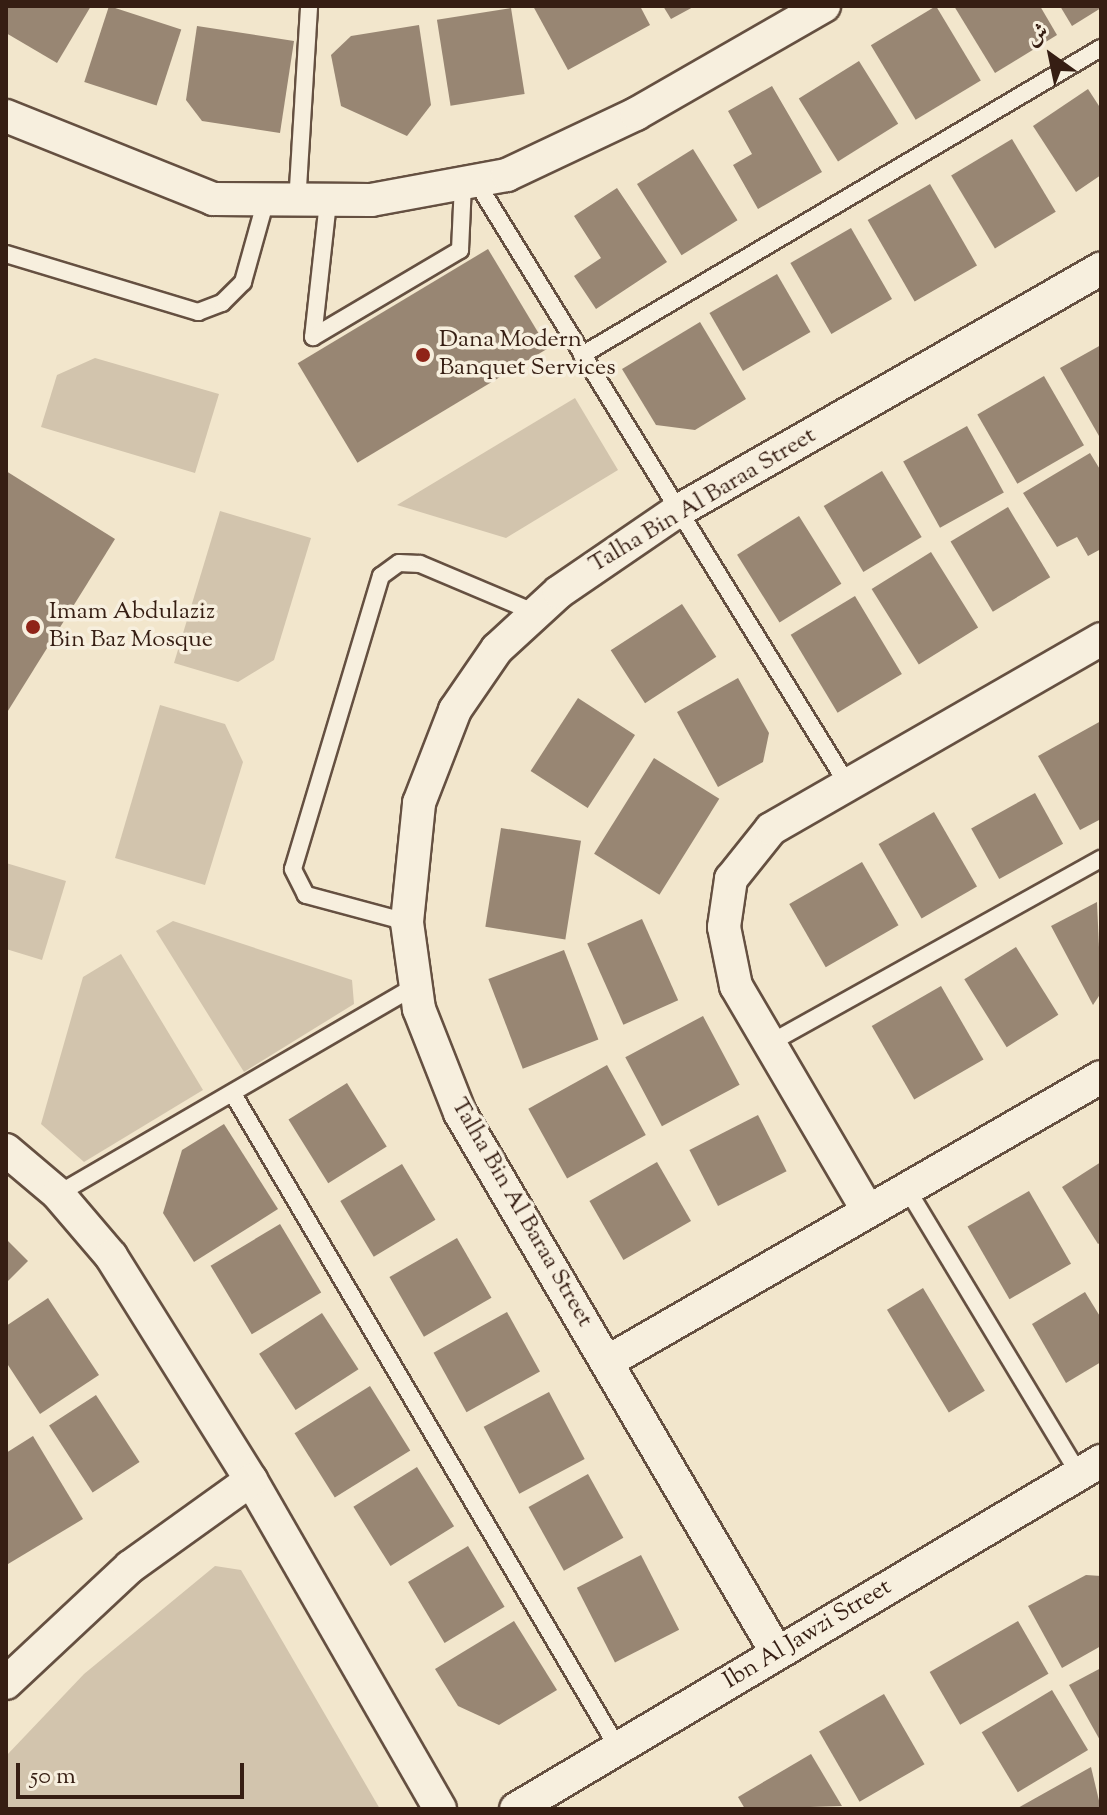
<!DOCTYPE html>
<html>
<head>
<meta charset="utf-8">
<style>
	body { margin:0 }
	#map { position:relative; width:1107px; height:1815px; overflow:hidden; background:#f2e6cc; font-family:"Sorts Mill Goudy",Amiri,serif }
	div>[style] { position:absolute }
	.green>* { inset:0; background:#d2c4ad }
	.building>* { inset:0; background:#988673; transform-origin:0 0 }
	.roads { filter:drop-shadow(2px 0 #655041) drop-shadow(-2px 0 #655041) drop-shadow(0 2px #655041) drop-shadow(0 -2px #655041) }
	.service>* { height:16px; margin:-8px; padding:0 8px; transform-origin:8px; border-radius:8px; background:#f7efde }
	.minor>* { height:32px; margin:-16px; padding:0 16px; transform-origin:16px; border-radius:16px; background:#f7efde }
	.dots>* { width:22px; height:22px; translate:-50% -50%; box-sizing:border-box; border:4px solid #f7efde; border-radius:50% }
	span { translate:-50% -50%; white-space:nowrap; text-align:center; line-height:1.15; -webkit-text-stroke:7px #f7efde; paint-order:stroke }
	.poi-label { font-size:24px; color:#361e13 }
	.left { translate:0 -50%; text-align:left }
	.street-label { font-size:24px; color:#361e13 }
	.frame { position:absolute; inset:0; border:8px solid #361e13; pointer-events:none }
	.north { position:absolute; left:1011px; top:16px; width:80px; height:80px; -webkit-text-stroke:6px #f7efde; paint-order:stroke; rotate:327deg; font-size:22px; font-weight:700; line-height:32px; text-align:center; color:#361e13 }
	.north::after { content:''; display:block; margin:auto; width:28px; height:36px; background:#361e13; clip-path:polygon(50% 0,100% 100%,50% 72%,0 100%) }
	.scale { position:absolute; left:16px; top:1763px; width:228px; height:36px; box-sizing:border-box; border:4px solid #361e13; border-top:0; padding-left:10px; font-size:24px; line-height:28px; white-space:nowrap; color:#361e13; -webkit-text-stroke:6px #f7efde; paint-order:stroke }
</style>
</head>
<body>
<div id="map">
	<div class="green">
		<div style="clip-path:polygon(95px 358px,219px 394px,195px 473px,41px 427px,57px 375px)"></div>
		<div style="clip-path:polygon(575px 398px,618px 470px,506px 538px,397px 505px)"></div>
		<div style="clip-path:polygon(220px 511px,311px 538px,274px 660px,238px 682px,174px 663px)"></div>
		<div style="clip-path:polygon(160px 705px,225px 724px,243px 762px,205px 885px,115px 858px)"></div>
		<div style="clip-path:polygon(6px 863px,66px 881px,42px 960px,6px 949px)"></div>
		<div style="clip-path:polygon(173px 921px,352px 980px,354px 1004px,244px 1072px,156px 931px)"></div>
		<div style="clip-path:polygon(121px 954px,203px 1090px,84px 1162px,41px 1124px,83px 977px)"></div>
		<div style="clip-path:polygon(215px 1566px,241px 1570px,380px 1809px,6px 1809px,6px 1756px,84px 1674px)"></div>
	</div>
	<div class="building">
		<div style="clip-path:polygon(6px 6px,91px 6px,57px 63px,6px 33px)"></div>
		<div style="left:109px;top:6px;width:76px;height:80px;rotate:18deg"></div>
		<div style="clip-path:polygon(533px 6px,640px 6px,650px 25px,568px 70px)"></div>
		<div style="clip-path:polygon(663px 6px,695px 6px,671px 19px)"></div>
		<div style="left:936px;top:6px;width:87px;height:76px;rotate:59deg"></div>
		<div style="clip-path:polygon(954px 6px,1040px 6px,1057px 35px,995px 73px)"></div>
		<div style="clip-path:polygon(1060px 6px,1101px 6px,1101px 8px,1072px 26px)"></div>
		<div style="left:511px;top:8px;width:87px;height:75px;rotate:81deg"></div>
		<div style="clip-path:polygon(419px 25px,431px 105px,407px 136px,341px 106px,331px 55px,351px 36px)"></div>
		<div style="clip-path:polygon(197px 26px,294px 41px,280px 133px,202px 121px,186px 100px)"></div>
		<div style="left:859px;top:61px;width:74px;height:71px;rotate:58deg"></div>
		<div style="clip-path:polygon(772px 86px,822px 172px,758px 209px,733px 165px,752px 154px,728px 111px)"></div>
		<div style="clip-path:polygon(1088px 89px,1101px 109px,1101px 175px,1076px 192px,1033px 126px)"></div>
		<div style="left:1012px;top:139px;width:85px;height:71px;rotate:59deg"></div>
		<div style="left:693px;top:149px;width:84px;height:66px;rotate:58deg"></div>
		<div style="left:930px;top:184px;width:94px;height:72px;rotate:60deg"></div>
		<div style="clip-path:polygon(617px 188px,667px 262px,596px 309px,574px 276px,601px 258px,574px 216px)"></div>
		<div style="left:851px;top:228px;width:82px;height:70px;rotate:60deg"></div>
		<div style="left:488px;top:249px;width:116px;height:222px;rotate:59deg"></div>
		<div style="left:777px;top:274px;width:67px;height:78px;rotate:60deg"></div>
		<div style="clip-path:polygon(700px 322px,746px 399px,695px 430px,656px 425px,622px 369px)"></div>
		<div style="clip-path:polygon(1101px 345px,1101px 434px,1099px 436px,1060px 368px)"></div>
		<div style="left:1044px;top:376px;width:80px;height:77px;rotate:60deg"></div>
		<div style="left:967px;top:426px;width:76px;height:73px;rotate:61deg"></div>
		<div style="clip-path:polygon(1090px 453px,1101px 471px,1101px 549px,1088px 556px,1077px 537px,1057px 547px,1023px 493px)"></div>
		<div style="clip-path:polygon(6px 471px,115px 539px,6px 714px)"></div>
		<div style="left:882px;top:471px;width:77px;height:68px;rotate:59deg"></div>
		<div style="left:1008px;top:507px;width:82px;height:67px;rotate:59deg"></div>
		<div style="left:799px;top:516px;width:80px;height:73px;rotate:58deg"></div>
		<div style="left:931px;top:552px;width:89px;height:70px;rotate:58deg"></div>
		<div style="left:855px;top:596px;width:91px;height:75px;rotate:59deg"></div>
		<div style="left:682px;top:604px;width:63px;height:85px;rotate:57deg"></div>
		<div style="clip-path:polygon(738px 678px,769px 733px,763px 762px,718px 787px,677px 712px)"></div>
		<div style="left:578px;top:698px;width:68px;height:87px;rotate:33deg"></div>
		<div style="clip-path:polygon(1101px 721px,1101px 819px,1080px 830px,1038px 756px)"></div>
		<div style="left:654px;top:758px;width:77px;height:113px;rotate:32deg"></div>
		<div style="left:1035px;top:793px;width:58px;height:73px;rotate:61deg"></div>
		<div style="left:934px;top:812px;width:86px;height:64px;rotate:60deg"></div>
		<div style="left:501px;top:828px;width:81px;height:100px;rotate:9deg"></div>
		<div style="left:862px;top:862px;width:73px;height:84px;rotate:60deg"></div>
		<div style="clip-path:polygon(1097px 902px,1101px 993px,1093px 1005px,1051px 926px)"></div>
		<div style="left:642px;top:919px;width:89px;height:60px;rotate:66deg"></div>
		<div style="left:1016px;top:947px;width:80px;height:61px;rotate:58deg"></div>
		<div style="left:564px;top:950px;width:96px;height:81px;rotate:69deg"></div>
		<div style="left:941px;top:986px;width:85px;height:80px;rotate:60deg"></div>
		<div style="left:703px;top:1016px;width:78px;height:88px;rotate:62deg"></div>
		<div style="left:607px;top:1065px;width:80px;height:90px;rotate:61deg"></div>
		<div style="left:347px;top:1083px;width:75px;height:69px;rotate:58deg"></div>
		<div style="left:758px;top:1115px;width:63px;height:77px;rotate:63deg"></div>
		<div style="clip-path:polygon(224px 1124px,278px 1209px,194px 1262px,163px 1213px,182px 1150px)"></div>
		<div style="left:657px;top:1162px;width:68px;height:78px;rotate:60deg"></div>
		<div style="clip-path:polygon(1101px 1162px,1101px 1242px,1098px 1244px,1062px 1187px)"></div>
		<div style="left:402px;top:1164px;width:65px;height:72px;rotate:59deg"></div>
		<div style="left:1029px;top:1191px;width:84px;height:71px;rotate:60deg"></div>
		<div style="left:280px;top:1224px;width:80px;height:81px;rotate:59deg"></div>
		<div style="left:457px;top:1238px;width:69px;height:78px;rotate:60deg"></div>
		<div style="clip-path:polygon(6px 1239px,28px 1261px,6px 1283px)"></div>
		<div style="left:923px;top:1288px;width:120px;height:42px;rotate:59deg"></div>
		<div style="clip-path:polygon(1085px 1292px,1101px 1318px,1101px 1362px,1066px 1383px,1032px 1324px)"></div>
		<div style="clip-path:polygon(48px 1298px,99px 1375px,40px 1414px,6px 1362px,6px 1326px)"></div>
		<div style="left:507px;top:1312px;width:68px;height:84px;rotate:61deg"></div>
		<div style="left:322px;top:1313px;width:67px;height:75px;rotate:57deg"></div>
		<div style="left:370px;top:1386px;width:76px;height:89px;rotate:58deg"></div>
		<div style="left:549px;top:1392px;width:76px;height:74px;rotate:62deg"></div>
		<div style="left:96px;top:1395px;width:80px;height:56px;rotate:57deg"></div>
		<div style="clip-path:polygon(33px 1436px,83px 1519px,8px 1564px,6px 1453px)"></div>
		<div style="left:417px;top:1467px;width:70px;height:75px;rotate:58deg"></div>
		<div style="left:588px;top:1474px;width:73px;height:68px;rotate:61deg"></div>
		<div style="left:468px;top:1546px;width:71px;height:70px;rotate:59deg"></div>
		<div style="left:641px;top:1555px;width:84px;height:72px;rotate:63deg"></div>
		<div style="clip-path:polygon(1086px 1575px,1101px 1576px,1101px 1646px,1062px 1668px,1028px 1606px)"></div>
		<div style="clip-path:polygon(514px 1621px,557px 1690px,499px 1725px,458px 1706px,435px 1669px)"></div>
		<div style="left:1018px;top:1621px;width:61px;height:102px;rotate:60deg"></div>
		<div style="clip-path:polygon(1101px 1668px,1101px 1742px,1069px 1685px)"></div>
		<div style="left:1052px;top:1690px;width:70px;height:82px;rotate:59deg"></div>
		<div style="left:884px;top:1694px;width:81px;height:75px;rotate:60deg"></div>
		<div style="clip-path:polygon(811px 1754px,842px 1806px,745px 1809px,738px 1797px)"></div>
		<div style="clip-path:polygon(1091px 1767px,1101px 1809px,1016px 1809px)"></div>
	</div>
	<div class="roads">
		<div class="service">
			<div style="left:477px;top:183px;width:707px;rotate:58.36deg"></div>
			<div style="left:328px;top:202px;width:136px;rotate:96.3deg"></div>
			<div style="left:313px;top:337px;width:171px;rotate:-30.6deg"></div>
			<div style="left:460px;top:250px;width:65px;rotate:-87.4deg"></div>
			<div style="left:297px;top:204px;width:198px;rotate:-86.5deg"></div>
			<div style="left:6px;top:254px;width:201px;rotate:16.8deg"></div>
			<div style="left:198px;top:312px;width:26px;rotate:-21deg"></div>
			<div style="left:222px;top:303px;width:30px;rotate:-45deg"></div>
			<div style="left:243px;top:282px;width:82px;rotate:-74.4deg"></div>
			<div style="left:582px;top:355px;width:603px;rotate:-30.61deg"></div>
			<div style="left:407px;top:922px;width:105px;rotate:-165deg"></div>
			<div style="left:306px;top:895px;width:29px;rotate:-117deg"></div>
			<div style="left:293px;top:869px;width:306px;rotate:-73.3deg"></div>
			<div style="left:381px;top:576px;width:22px;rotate:-36deg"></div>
			<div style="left:399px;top:563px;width:21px;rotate:3deg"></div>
			<div style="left:420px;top:564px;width:126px;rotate:22.9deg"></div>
			<div style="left:770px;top:1043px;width:379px;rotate:-29.1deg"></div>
			<div style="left:233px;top:1094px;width:759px;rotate:59.52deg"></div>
			<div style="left:907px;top:1189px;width:333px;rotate:58.9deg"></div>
			<div style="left:58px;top:1194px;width:414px;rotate:-30.2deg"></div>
		</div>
		<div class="minor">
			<div style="left:6px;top:116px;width:223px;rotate:21.8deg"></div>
			<div style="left:213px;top:199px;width:158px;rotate:0.4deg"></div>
			<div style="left:371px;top:200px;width:138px;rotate:-10.4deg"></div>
			<div style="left:507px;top:175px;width:143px;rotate:-25.3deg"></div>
			<div style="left:636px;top:114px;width:217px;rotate:-29.9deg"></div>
			<div style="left:6px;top:1150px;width:68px;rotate:40.2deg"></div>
			<div style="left:58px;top:1194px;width:82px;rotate:49.5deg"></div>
			<div style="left:111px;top:1256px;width:264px;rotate:58deg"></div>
			<div style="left:251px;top:1480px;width:379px;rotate:60.1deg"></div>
			<div style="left:868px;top:1211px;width:261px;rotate:-120.4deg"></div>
			<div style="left:736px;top:986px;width:60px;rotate:-101.5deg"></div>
			<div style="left:724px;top:927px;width:49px;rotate:-81.7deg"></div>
			<div style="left:731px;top:879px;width:64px;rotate:-51.3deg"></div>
			<div style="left:771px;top:829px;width:381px;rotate:-29.9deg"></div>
			<div style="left:607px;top:1362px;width:570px;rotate:-29.98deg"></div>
			<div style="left:777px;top:1653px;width:626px;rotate:-120.41deg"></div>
			<div style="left:460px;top:1113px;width:112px;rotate:-111.5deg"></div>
			<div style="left:419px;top:1009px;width:88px;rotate:-97.9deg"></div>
			<div style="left:407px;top:922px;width:120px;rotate:-84.2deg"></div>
			<div style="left:419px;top:803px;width:100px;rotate:-68.8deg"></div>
			<div style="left:455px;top:710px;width:74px;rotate:-55.5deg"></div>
			<div style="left:497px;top:649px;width:84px;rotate:-42.6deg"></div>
			<div style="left:559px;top:592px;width:142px;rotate:-34.4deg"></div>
			<div style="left:676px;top:512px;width:490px;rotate:-29.8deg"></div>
			<div style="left:6px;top:1683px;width:170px;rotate:-43.1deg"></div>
			<div style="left:130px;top:1567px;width:149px;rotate:-35.7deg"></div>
			<div style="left:516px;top:1809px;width:681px;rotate:-30.75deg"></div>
		</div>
	</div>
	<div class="dots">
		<div style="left:423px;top:355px;background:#8f2418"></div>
		<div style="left:33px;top:627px;background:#8f2418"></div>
	</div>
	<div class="poi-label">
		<span class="left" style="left:439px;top:355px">Dana Modern<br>Banquet Services</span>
		<span class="left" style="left:49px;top:627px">Imam Abdulaziz<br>Bin Baz Mosque</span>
	</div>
	<div class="street-label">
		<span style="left:703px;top:501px;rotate:-31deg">Talha Bin Al Baraa Street</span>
		<span style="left:521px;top:1213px;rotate:60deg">Talha Bin Al Baraa Street</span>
		<span style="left:808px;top:1635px;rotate:-31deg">Ibn Al Jawzi Street</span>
	</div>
	<div class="frame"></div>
	<div class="north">ش</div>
	<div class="scale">50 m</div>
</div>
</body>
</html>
